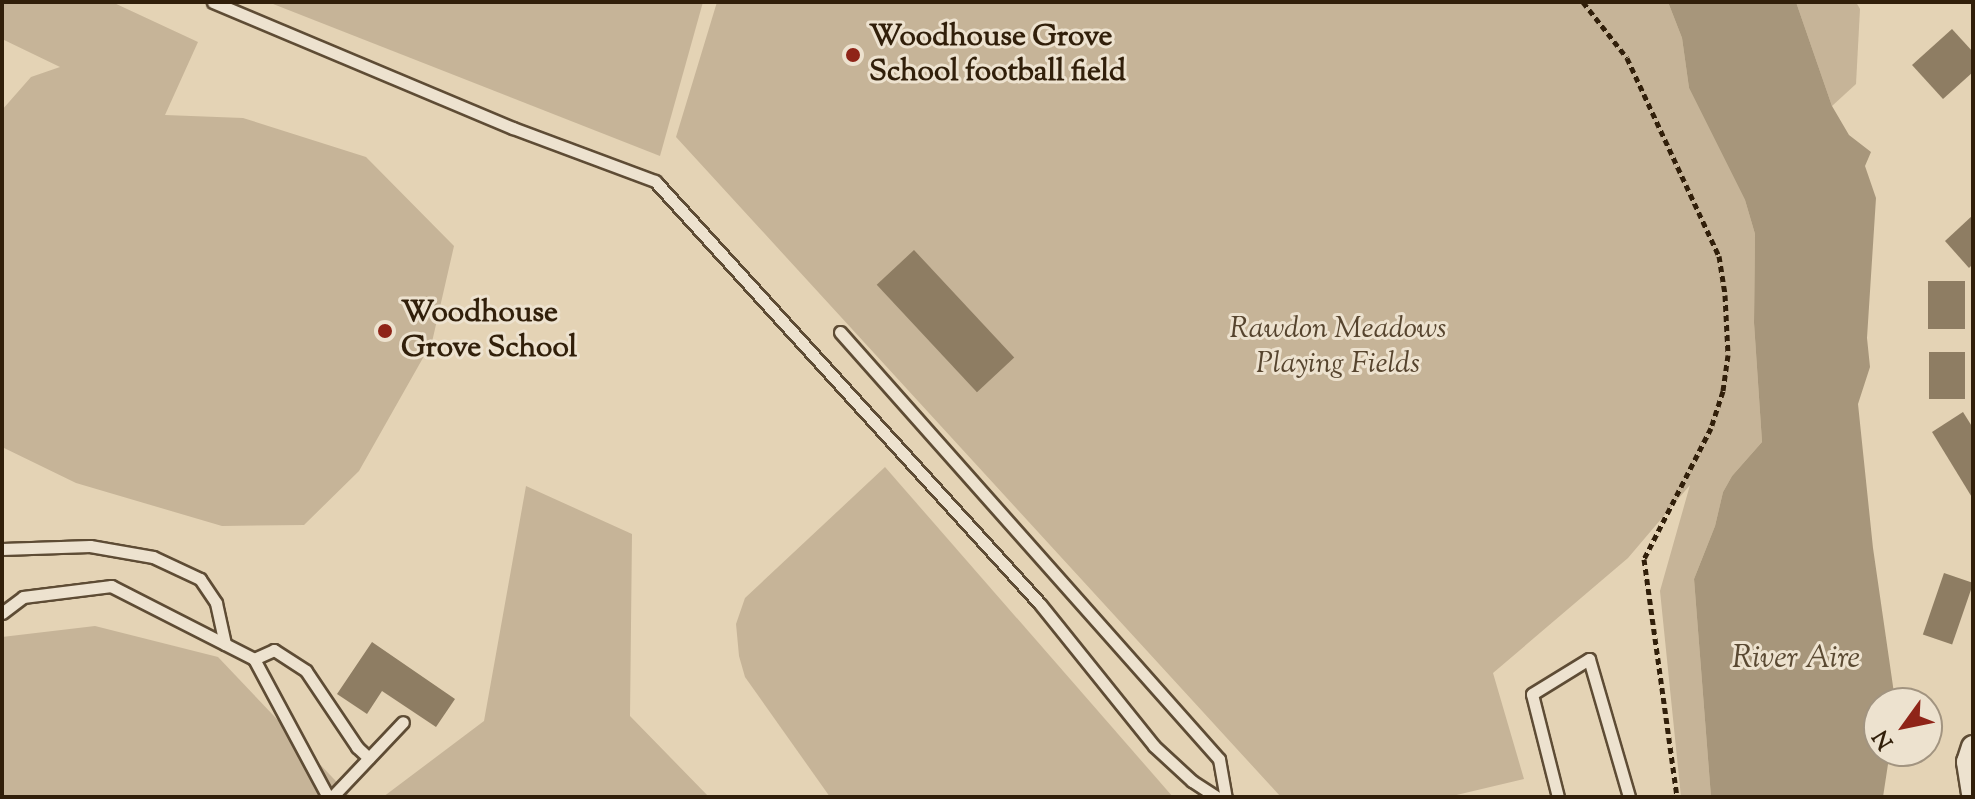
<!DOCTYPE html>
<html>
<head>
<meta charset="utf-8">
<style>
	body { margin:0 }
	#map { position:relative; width:1975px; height:799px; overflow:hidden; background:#e4d3b5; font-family:"Sorts Mill Goudy",serif }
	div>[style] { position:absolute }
	.green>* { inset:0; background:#c6b498 }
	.water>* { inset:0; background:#a7967b }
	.building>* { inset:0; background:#8e7d63; transform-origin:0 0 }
	.path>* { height:5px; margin-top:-2.5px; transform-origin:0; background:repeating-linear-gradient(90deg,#311f0a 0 6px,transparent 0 10px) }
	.roads { filter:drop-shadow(2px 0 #5e4c35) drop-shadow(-2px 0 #5e4c35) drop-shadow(0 2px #5e4c35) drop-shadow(0 -2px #5e4c35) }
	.lane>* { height:11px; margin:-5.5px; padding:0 5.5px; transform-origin:5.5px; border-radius:5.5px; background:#ede2cf }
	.street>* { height:22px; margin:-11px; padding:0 11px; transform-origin:11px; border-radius:11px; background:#ede2cf }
	.dots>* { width:22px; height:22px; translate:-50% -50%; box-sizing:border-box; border:4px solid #ede2cf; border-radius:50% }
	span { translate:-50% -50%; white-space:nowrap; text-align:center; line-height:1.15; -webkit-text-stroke:6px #ede2cf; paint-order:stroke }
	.poi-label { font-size:30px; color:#311f0a; font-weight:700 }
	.left { translate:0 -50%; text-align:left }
	.park-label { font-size:30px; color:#56442e; font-style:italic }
	.water-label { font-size:32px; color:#5a4932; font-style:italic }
	.frame { position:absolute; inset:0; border:4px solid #311f0a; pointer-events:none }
	.north { position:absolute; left:1863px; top:687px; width:80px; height:80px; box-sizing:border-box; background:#ede2cf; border:2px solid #a29480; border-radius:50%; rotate:237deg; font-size:22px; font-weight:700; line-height:32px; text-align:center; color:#311f0a }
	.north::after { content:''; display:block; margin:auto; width:28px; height:36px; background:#8f2418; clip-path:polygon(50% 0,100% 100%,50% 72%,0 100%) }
</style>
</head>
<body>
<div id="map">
	<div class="green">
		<div style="clip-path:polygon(2px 2px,112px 2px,198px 42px,165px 115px,243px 118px,366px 157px,454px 246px,432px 342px,359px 471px,304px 525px,222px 526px,76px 483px,2px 447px,2px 110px,31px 77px,60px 67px,2px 39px)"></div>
		<div style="clip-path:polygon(268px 2px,703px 2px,660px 156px)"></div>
		<div style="clip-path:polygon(717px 2px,1668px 2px,1682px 38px,1689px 88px,1745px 200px,1755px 234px,1754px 323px,1762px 442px,1732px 476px,1723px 492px,1715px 526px,1694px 579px,1711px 797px,1681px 797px,1660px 591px,1690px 485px,1628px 558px,1493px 673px,1524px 779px,1448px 797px,1280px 796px,676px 137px)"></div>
		<div style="clip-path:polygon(1796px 2px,1856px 2px,1860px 9px,1856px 84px,1832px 106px)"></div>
		<div style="clip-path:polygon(885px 467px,1173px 797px,830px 797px,745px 677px,739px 656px,736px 624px,745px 598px)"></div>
		<div style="clip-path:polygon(526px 486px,632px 534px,630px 716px,709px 797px,383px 797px,484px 721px)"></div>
		<div style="clip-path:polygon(95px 626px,218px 657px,351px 797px,2px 797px,2px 637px)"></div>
	</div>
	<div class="water">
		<div style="clip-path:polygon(1668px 2px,1796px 2px,1832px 106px,1849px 135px,1871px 152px,1865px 166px,1876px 198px,1867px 338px,1870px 367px,1858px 404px,1873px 548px,1895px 700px,1895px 703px,1879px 703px,1879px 751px,1890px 751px,1883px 797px,1711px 797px,1694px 579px,1715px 526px,1723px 492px,1732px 476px,1762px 442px,1754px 323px,1755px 234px,1745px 200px,1689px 88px,1682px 38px)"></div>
	</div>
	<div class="building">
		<div style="clip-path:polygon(1952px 29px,1973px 52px,1973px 72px,1943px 99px,1912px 65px)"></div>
		<div style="clip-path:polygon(1973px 215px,1973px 264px,1969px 268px,1945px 241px)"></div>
		<div style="left:914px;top:250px;width:147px;height:51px;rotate:47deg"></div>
		<div style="left:1965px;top:281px;width:48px;height:37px;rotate:90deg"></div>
		<div style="left:1929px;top:352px;width:36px;height:47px"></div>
		<div style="clip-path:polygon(1963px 412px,1973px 428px,1973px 499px,1932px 432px)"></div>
		<div style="left:1944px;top:573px;width:31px;height:65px;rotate:19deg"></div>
		<div style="clip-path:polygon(372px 642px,455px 699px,436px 727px,382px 691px,367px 714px,337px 694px)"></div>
	</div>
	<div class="path">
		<div style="left:1583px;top:2px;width:71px;rotate:51.8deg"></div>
		<div style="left:1627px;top:58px;width:218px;rotate:65.1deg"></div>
		<div style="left:1719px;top:256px;width:39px;rotate:81deg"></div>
		<div style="left:1725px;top:295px;width:60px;rotate:87.1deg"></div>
		<div style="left:1728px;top:355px;width:36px;rotate:98deg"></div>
		<div style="left:1723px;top:391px;width:39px;rotate:108deg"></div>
		<div style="left:1711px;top:428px;width:147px;rotate:117.1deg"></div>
		<div style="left:1644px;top:559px;width:240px;rotate:82.1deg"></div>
	</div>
	<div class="roads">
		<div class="lane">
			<div style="left:213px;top:2px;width:325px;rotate:22.8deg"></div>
			<div style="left:513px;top:128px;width:152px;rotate:20.5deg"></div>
			<div style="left:655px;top:181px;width:572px;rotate:47.69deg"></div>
			<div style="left:1040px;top:604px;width:182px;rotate:51.2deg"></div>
			<div style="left:1154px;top:746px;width:52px;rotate:42.6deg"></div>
			<div style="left:1192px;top:781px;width:30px;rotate:33deg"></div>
			<div style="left:840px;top:332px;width:571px;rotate:48.41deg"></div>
			<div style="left:1219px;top:759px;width:39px;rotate:80deg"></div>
			<div style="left:2px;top:549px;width:88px;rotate:-2deg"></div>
			<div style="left:90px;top:546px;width:64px;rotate:9.9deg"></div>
			<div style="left:153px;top:557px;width:52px;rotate:25.1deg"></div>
			<div style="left:200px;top:579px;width:29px;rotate:56deg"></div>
			<div style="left:216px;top:603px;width:42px;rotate:77.6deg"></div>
			<div style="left:2px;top:613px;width:26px;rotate:-37deg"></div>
			<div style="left:23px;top:597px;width:89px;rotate:-7.1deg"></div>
			<div style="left:111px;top:586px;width:161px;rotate:27deg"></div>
			<div style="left:254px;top:659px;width:157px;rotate:61.8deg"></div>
			<div style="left:254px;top:659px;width:22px;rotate:-24deg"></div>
			<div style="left:274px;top:650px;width:38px;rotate:33deg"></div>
			<div style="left:306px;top:671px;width:92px;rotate:56.1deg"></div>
			<div style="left:357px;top:747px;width:16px;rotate:43deg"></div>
			<div style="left:332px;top:797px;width:103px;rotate:-46.6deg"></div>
			<div style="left:1558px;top:797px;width:106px;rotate:-104.2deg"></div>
			<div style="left:1532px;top:694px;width:67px;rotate:-31.6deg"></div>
			<div style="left:1589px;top:659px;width:144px;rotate:73.8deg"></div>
		</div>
		<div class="street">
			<div style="left:1973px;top:747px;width:16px;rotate:108deg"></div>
			<div style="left:1968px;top:762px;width:31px;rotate:81deg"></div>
		</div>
	</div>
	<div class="dots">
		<div style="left:853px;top:55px;background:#8f2418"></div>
		<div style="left:385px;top:331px;background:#8f2418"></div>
	</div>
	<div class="poi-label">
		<span class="left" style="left:869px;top:55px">Woodhouse Grove<br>School football field</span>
		<span class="left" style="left:401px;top:331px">Woodhouse<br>Grove School</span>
	</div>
	<div class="park-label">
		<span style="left:1338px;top:347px">Rawdon Meadows<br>Playing Fields</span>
	</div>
	<div class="water-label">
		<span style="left:1796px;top:659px">River Aire</span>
	</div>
	<div class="frame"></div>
	<div class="north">N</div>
</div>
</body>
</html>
